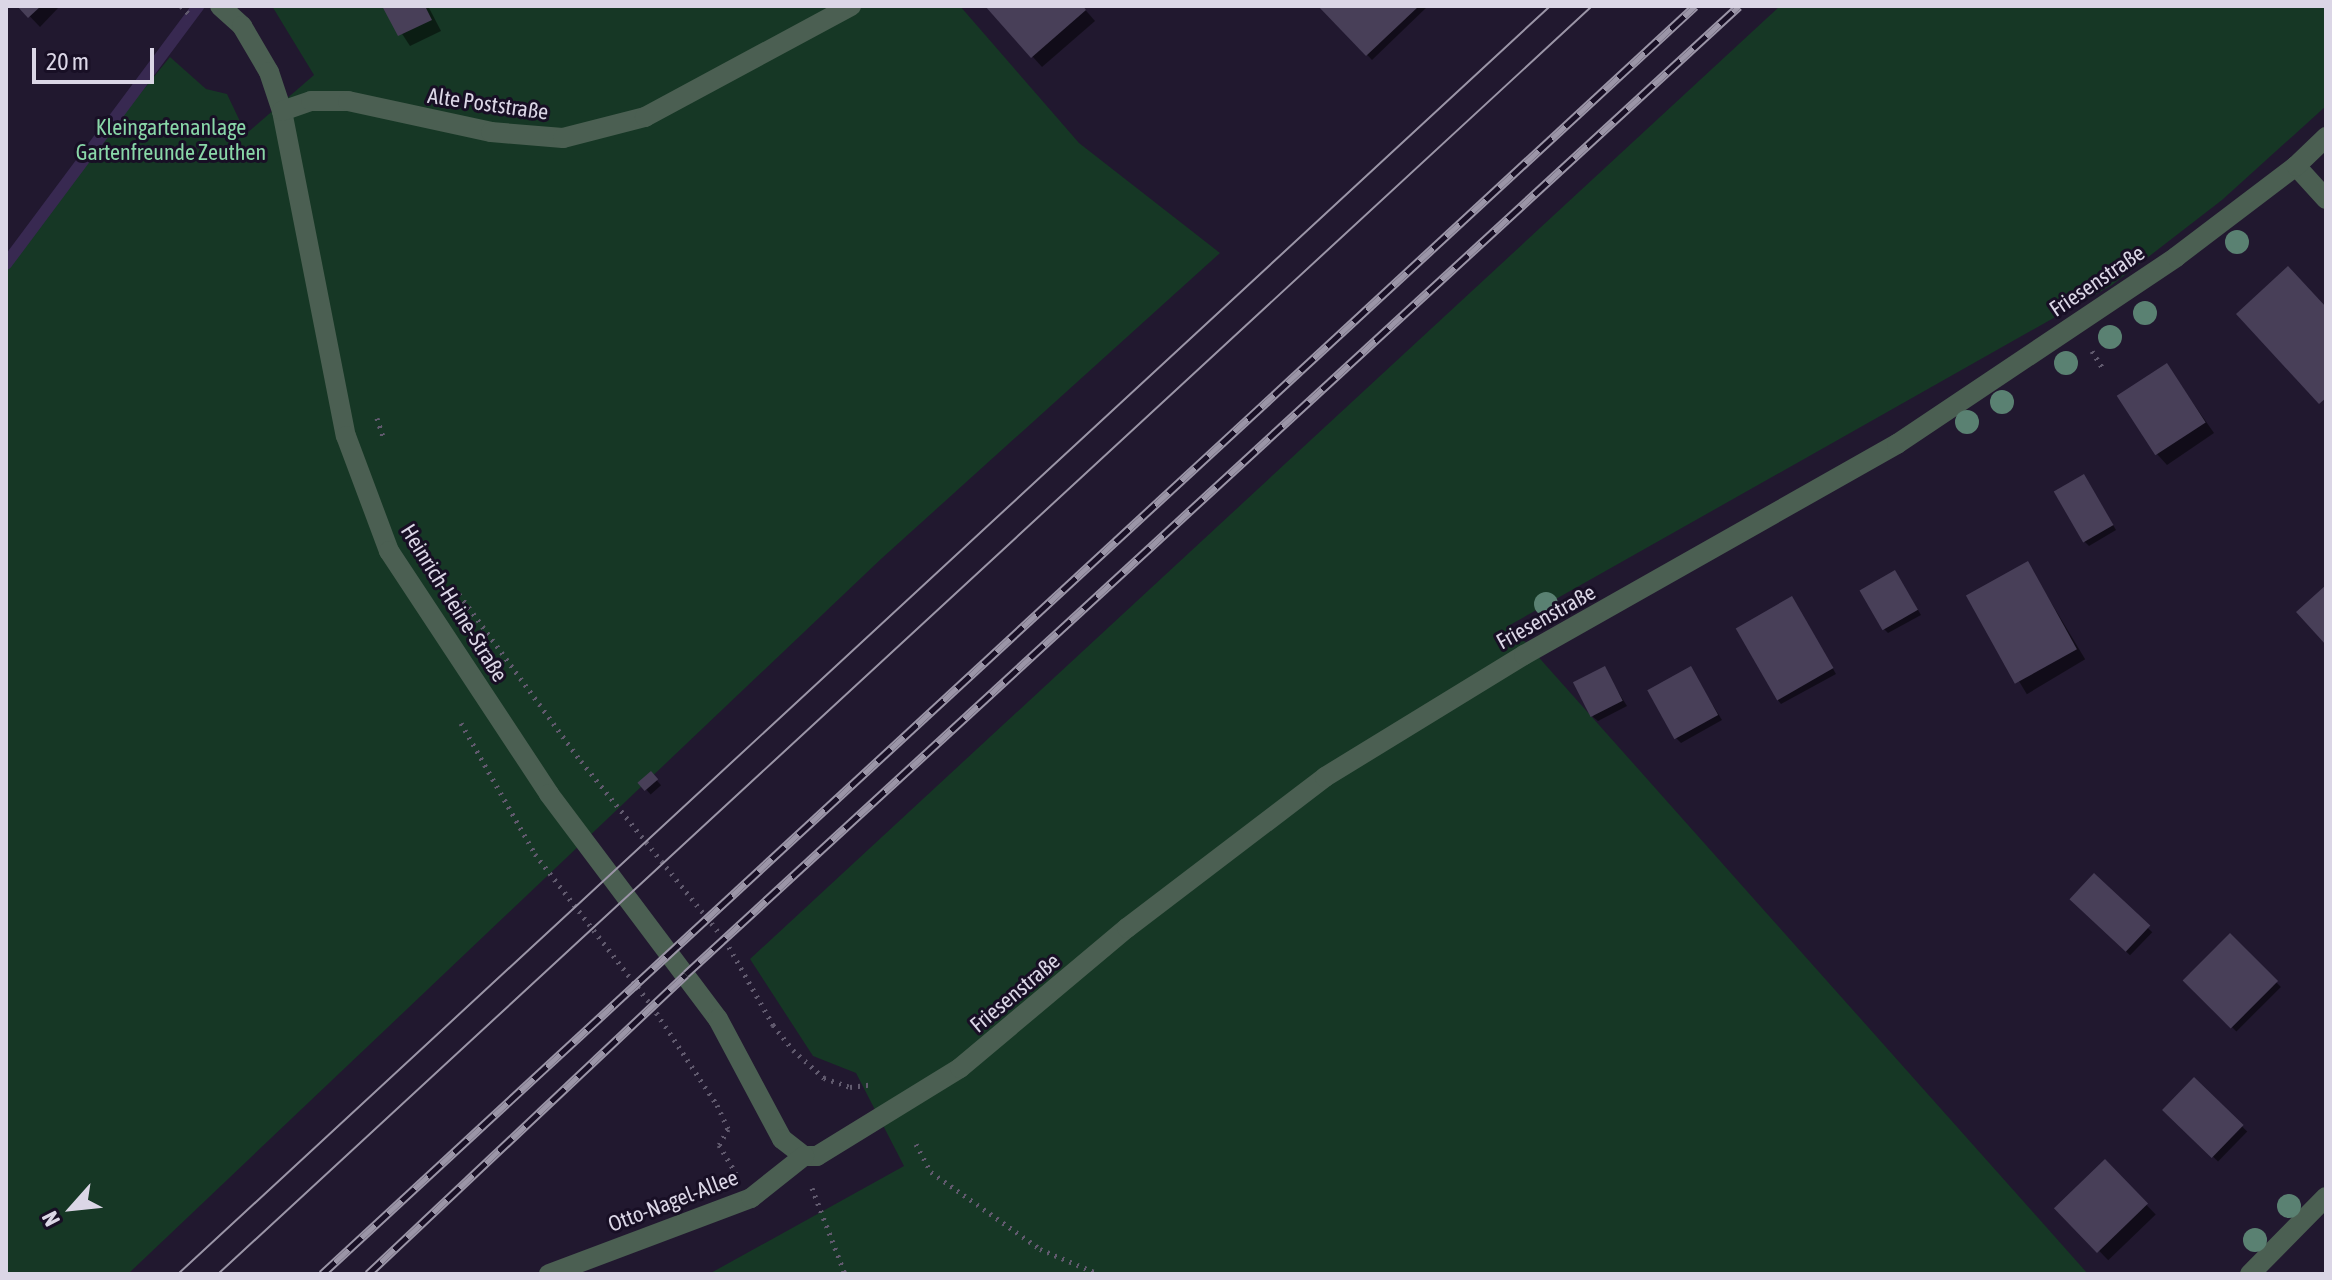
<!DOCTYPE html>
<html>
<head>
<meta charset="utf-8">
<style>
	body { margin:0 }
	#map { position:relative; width:2332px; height:1280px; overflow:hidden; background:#21182f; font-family:"Asap Condensed",sans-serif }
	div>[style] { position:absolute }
	.green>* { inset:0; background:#163725 }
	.shadow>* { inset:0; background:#0007; transform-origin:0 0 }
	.stream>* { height:12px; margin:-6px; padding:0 6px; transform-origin:6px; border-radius:6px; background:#382951 }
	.building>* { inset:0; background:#483f58; transform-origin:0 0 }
	.path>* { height:5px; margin-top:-2.5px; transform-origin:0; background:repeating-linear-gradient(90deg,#615a6e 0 2px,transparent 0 8px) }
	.minor>* { height:20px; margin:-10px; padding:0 10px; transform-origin:10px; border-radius:10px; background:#4b5f52 }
	.tram>* { height:2px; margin:-1px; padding:0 1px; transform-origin:1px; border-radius:1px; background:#9b95a7 }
	.rail>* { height:9px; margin-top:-4.5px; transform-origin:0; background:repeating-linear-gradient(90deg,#180f25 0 18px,#9b95a7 0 36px); box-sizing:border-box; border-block:2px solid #9b95a7 }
	.trees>* { width:24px; height:24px; margin:-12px; border-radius:50%; background:#5a8172 }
	span { translate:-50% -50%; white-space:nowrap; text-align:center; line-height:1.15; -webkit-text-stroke:6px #180f25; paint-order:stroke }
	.street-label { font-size:22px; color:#dbd6e6 }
	.park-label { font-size:22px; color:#89d7a8 }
	.frame { position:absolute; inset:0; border:8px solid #dbd6e6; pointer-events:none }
	.north { position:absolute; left:32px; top:1168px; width:80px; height:80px; -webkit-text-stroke:6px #180f25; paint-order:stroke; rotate:243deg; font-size:22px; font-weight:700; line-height:32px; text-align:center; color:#dbd6e6 }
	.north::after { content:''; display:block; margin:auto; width:28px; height:36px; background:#dbd6e6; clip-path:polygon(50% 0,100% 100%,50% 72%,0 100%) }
	.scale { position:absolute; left:32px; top:48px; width:122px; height:36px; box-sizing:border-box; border:4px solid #dbd6e6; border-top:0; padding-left:10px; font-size:24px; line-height:28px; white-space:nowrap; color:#dbd6e6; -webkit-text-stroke:6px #180f25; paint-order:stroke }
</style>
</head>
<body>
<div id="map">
	<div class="green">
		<div style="clip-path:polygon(272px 6px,960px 6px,1079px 143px,1220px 253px,881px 559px,128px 1274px,6px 1274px,6px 258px,170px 57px,206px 89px,227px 94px,246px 134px,314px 75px)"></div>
		<div style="clip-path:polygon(1780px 6px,2326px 6px,2326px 106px,2222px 200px,2112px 285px,1510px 625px,2088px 1274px,709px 1274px,904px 1166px,856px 1073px,813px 1056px,750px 959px)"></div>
	</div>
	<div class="shadow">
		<div style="clip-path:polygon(20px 6px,60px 6px,40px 27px)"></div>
		<div style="clip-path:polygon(384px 6px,428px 6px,441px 31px,410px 46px)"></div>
		<div style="clip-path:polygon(987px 6px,1082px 6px,1095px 21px,1042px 67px)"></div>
		<div style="clip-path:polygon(1321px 6px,1428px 6px,1372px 60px)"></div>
		<div style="clip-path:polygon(2167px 366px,2214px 433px,2167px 465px,2157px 454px)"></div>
		<div style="clip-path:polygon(2084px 476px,2116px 530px,2089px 546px,2084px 541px)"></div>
		<div style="left:2028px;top:564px;width:111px;height:68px;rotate:59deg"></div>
		<div style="clip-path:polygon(1895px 572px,1921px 615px,1888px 633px,1883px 628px)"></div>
		<div style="clip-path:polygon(1792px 598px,1836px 674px,1781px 704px,1777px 699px)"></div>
		<div style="clip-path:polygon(1690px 668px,1722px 720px,1681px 743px,1676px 738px)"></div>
		<div style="clip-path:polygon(1604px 669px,1627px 706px,1598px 721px,1593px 717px)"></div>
		<div style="left:651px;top:774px;width:15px;height:14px;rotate:48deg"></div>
		<div style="left:2094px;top:876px;width:81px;height:32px;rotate:44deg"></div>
		<div style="left:2230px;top:936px;width:72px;height:63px;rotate:45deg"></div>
		<div style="left:2194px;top:1080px;width:74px;height:42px;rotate:44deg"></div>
		<div style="left:2105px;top:1162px;width:73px;height:66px;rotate:46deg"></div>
	</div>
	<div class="stream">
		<div style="left:6px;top:264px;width:322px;rotate:-53.3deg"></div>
	</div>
	<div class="building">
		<div style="clip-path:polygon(17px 6px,41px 6px,28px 18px)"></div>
		<div style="clip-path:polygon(382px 6px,425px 6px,432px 20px,398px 36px)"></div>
		<div style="clip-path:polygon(985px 6px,1083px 6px,1086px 10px,1031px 58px)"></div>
		<div style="clip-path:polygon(1318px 6px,1419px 6px,1366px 56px)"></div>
		<div style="clip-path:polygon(2288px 266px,2326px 307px,2326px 398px,2319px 404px,2236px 314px)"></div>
		<div style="left:2167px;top:363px;width:71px;height:60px;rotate:57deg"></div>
		<div style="left:2084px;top:474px;width:59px;height:35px;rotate:60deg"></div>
		<div style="left:2028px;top:561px;width:101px;height:71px;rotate:61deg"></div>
		<div style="left:1895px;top:570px;width:46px;height:41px;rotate:60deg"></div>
		<div style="clip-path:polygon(2326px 585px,2326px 645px,2296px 612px)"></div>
		<div style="left:1792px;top:596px;width:83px;height:65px;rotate:60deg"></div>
		<div style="left:1605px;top:666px;width:39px;height:36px;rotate:63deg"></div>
		<div style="left:1691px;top:666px;width:56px;height:50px;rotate:61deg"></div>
		<div style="left:651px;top:771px;width:11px;height:18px;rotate:49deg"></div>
		<div style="left:2094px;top:873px;width:77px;height:36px;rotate:43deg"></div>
		<div style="left:2230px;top:933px;width:68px;height:67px;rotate:45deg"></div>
		<div style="left:2194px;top:1077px;width:69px;height:46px;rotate:44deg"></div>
		<div style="left:2105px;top:1159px;width:62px;height:71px;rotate:46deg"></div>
	</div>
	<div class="path">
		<div style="left:181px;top:6px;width:11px;rotate:45deg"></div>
		<div style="left:2092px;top:351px;width:19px;rotate:58deg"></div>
		<div style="left:377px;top:418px;width:22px;rotate:72deg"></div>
		<div style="left:459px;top:594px;width:207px;rotate:53.9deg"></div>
		<div style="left:581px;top:761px;width:230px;rotate:51.2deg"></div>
		<div style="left:725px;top:940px;width:98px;rotate:60.5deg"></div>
		<div style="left:773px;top:1025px;width:32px;rotate:51deg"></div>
		<div style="left:793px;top:1050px;width:42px;rotate:42.1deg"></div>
		<div style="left:824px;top:1078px;width:28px;rotate:19deg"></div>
		<div style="left:850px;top:1087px;width:23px;rotate:-7deg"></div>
		<div style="left:461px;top:723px;width:150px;rotate:60.5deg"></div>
		<div style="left:535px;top:854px;width:192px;rotate:52.4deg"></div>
		<div style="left:652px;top:1006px;width:118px;rotate:56.7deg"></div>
		<div style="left:717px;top:1105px;width:26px;rotate:65deg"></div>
		<div style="left:728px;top:1129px;width:18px;rotate:119deg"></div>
		<div style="left:719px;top:1145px;width:33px;rotate:59deg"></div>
		<div style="left:916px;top:1144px;width:32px;rotate:62deg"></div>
		<div style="left:931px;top:1172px;width:133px;rotate:35.2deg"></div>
		<div style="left:1040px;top:1249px;width:64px;rotate:23deg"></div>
		<div style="left:812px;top:1188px;width:92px;rotate:69deg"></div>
	</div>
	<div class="minor">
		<div style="left:220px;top:6px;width:30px;rotate:42deg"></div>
		<div style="left:242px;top:26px;width:53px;rotate:59.6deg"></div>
		<div style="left:269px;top:72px;width:41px;rotate:71.6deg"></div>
		<div style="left:282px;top:111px;width:331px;rotate:78.9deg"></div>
		<div style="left:346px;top:436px;width:123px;rotate:69.5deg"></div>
		<div style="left:389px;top:551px;width:291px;rotate:56.6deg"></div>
		<div style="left:549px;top:794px;width:281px;rotate:53.1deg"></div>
		<div style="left:718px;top:1019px;width:136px;rotate:61.9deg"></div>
		<div style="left:782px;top:1139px;width:28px;rotate:38deg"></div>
		<div style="left:282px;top:111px;width:31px;rotate:-19deg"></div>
		<div style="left:311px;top:101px;width:37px"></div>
		<div style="left:348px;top:101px;width:146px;rotate:12.2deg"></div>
		<div style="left:491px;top:132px;width:72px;rotate:4.8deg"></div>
		<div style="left:563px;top:138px;width:85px;rotate:-14.4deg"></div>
		<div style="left:645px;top:117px;width:234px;rotate:-28.3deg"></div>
		<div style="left:2296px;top:166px;width:45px;rotate:47.7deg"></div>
		<div style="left:804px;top:1156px;width:13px"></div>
		<div style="left:817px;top:1156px;width:168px;rotate:-31.6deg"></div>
		<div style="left:960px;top:1068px;width:218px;rotate:-40deg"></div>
		<div style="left:1127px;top:928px;width:249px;rotate:-37.3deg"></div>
		<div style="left:1325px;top:777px;width:233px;rotate:-31.5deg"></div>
		<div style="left:1524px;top:655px;width:429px;rotate:-29.5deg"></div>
		<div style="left:1897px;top:444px;width:336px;rotate:-33.8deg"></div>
		<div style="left:2176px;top:257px;width:151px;rotate:-37.2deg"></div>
		<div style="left:2296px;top:166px;width:42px;rotate:-44deg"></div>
		<div style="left:549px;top:1274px;width:216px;rotate:-20.6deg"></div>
		<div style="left:751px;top:1198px;width:68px;rotate:-38.4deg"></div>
		<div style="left:2250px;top:1274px;width:108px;rotate:-45.4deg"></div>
	</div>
	<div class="tram">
		<div style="left:178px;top:1274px;width:1868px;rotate:-42.74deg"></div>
		<div style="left:218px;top:1274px;width:1870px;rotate:-42.7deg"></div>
	</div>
	<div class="rail">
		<div style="left:322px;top:1274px;width:1869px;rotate:-42.72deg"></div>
		<div style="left:368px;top:1274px;width:437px;rotate:-43.3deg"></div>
		<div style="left:686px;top:974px;width:1430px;rotate:-42.59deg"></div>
	</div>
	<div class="trees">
		<div style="left:2237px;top:242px"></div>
		<div style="left:2145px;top:313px"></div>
		<div style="left:2110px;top:337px"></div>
		<div style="left:2066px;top:363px"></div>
		<div style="left:2002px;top:402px"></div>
		<div style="left:1967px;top:422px"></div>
		<div style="left:1546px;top:604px"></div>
		<div style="left:2289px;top:1206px"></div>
		<div style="left:2255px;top:1240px"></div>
	</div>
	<div class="street-label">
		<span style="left:488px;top:104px;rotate:8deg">Alte Poststraße</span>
		<span style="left:2097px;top:281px;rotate:-34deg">Friesenstraße</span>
		<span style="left:454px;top:603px;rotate:58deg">Heinrich-Heine-Straße</span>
		<span style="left:1546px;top:617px;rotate:-29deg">Friesenstraße</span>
		<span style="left:1015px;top:993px;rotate:-40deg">Friesenstraße</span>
		<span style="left:673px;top:1201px;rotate:-21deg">Otto-Nagel-Allee</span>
	</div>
	<div class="park-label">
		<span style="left:171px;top:140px">Kleingartenanlage<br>Gartenfreunde Zeuthen</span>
	</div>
	<div class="frame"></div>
	<div class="north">N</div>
	<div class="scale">20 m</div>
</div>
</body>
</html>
